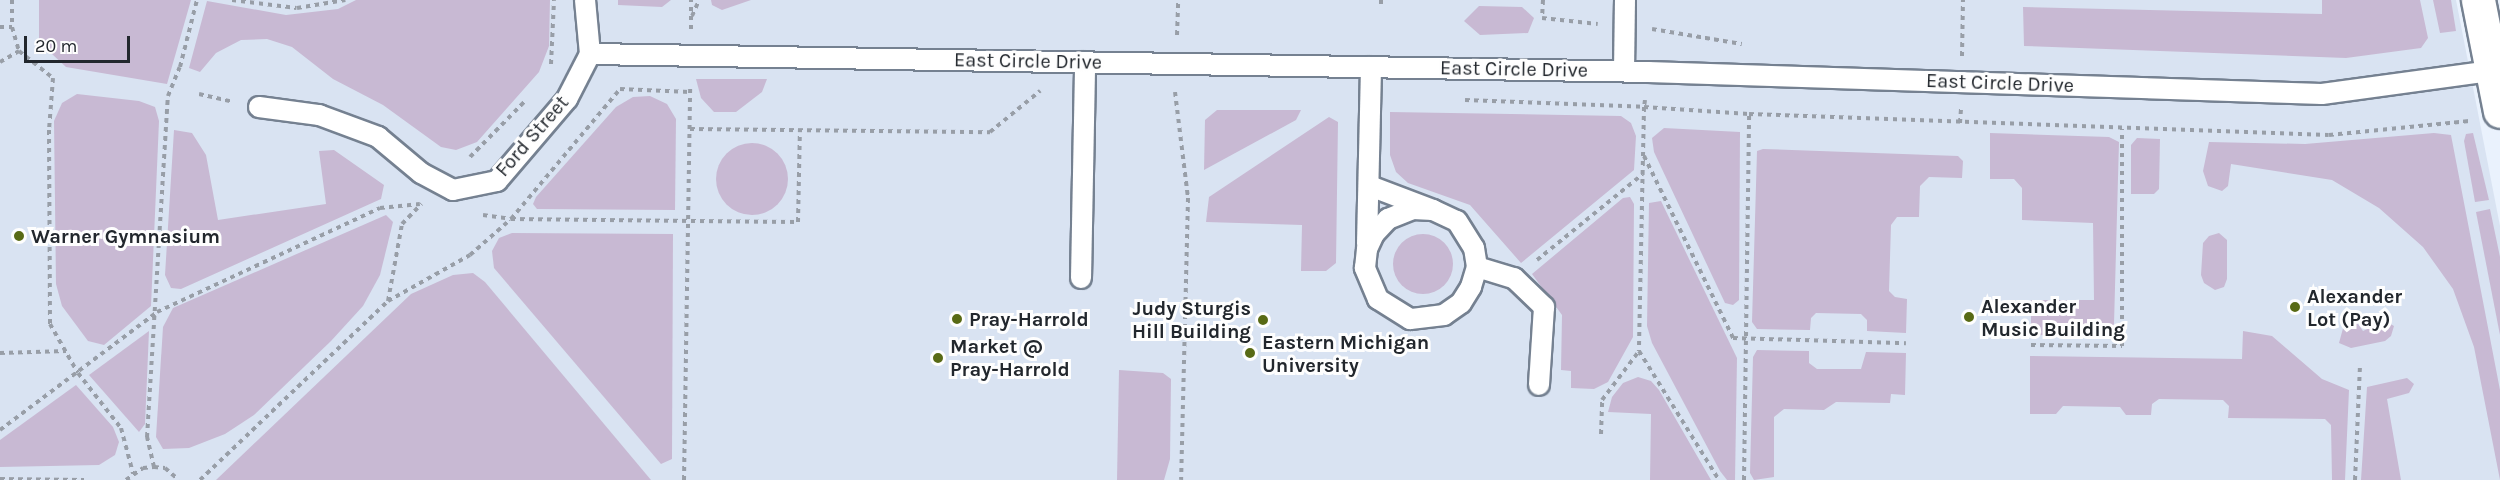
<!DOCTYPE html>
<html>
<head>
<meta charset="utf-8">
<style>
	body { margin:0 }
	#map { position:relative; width:2500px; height:480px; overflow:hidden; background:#eaf2fd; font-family:Karla,sans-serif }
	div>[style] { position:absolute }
	.built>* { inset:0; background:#d9e3f2 }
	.green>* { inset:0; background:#c8b9d3 }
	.round { border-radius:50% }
	.path>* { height:4px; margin-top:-2px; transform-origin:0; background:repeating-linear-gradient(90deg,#989ea7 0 4.5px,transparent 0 9px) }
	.roads { filter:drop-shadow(2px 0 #758191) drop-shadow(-2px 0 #758191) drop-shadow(0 2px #758191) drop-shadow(0 -2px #758191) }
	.service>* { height:20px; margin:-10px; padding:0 10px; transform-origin:10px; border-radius:10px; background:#fff }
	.secondary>* { height:33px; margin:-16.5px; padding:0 16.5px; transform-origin:16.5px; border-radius:16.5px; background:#fff }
	.dots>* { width:16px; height:16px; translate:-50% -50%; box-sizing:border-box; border:3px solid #fefefe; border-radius:50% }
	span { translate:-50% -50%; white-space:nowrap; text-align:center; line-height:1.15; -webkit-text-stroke:6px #fefefe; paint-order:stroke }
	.street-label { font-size:20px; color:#22272d }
	.poi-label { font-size:20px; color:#22272d; font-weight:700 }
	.left { translate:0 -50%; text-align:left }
	.right { translate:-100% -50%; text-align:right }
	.scale { position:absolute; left:24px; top:36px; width:106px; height:27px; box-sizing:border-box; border:3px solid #22272d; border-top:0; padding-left:8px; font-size:18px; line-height:21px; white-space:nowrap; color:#22272d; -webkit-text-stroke:4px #fefefe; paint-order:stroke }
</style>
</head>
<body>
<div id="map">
	<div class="built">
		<div style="clip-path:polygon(0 0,2456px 0,2500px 226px,2500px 480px,0 480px)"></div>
	</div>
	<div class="green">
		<div style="clip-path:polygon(39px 0,191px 0,167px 84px,66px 67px,39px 42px)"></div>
		<div style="clip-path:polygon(356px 0,550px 0,549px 46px,539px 72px,477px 142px,456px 150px,441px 147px,383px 105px,333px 79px,292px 47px,267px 39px,241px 40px,216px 53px,200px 72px,189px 68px,207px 1px,286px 15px,338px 9px)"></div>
		<div style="clip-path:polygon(618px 0,671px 0,662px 7px,618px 5px)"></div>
		<div style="clip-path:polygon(711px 0,751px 0,722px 10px,712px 5px)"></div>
		<div style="clip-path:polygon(2322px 0,2420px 0,2428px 38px,2421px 48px,2346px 58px,2024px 46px,2023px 7px,2322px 14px)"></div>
		<div style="clip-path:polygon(2433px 0,2451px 0,2456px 31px,2440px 33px)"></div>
		<div style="clip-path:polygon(1479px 6px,1522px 7px,1534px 18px,1528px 33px,1480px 35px,1464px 21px)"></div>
		<div style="clip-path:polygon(696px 79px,767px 79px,762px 92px,736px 112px,714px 112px,701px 98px)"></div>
		<div style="clip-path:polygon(77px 94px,139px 101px,155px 107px,159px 121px,151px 306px,104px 345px,88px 341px,62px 306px,56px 284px,54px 121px,62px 103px)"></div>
		<div style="clip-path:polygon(650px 96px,667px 104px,676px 119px,675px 210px,537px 209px,533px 204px,536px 197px,616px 107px,633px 97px)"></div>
		<div style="clip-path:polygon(1217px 110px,1301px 110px,1296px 120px,1204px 170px,1205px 120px)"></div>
		<div style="clip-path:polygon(1390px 112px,1621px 116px,1631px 123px,1636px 136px,1634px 170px,1521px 263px,1470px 205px,1408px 183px,1396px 172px,1390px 155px)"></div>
		<div style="clip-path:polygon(1329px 117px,1338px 122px,1336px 263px,1326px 271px,1301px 271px,1302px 225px,1206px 222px,1209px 197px)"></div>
		<div style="clip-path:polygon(1664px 128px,1740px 132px,1739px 300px,1733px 305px,1725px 303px,1654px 152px,1652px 138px)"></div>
		<div style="clip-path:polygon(174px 130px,192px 133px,206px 155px,218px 220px,326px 204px,319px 151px,334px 150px,384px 185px,381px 199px,181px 289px,171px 288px,165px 275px)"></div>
		<div style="clip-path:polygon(1990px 133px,2109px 137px,2119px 142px,2114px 324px,2110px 332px,2102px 336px,2031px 335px,2031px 300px,2094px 300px,2093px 223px,2022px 220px,2022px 188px,2014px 179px,1990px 179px)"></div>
		<div style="clip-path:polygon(2434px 133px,2451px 135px,2500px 390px,2500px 480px,2474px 347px,2453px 289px,2423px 247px,2379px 208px,2332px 180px,2231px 164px,2228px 186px,2222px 191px,2208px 186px,2203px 171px,2209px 142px,2305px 144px)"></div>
		<div style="clip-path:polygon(2473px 133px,2489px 200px,2475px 202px,2464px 141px,2466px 134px)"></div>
		<div style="clip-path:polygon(2137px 138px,2160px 139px,2159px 189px,2154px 194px,2131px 194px,2131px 145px)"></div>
		<div class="round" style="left:716px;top:143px;width:72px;height:72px"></div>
		<div style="clip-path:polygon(1763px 149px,1958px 156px,1963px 161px,1962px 178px,1929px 177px,1920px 186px,1919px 217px,1897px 217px,1891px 225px,1889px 291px,1895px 297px,1907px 299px,1906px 333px,1867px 331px,1867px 320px,1861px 314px,1816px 313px,1811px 318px,1810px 330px,1757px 329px,1752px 322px,1757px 151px)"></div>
		<div style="clip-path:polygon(1630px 197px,1634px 204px,1633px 337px,1608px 382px,1594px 389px,1571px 388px,1571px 371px,1561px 370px,1562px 315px,1532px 274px,1623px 198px)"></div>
		<div style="clip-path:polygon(1661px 201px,1737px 358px,1735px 480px,1727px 480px,1720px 471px,1652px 343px,1647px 326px,1649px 203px)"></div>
		<div style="clip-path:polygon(2490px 209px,2500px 257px,2500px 335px,2476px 212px)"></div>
		<div style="clip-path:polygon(386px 215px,393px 222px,380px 275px,363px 306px,331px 341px,254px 415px,225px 434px,189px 448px,163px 449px,156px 437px,163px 327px,173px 308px)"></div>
		<div style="clip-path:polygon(512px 233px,673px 234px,672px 459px,661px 464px,494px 268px,492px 251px,499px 238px)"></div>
		<div style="clip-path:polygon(2219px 233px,2227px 240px,2227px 279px,2224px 287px,2215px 290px,2204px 283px,2201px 275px,2203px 243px,2209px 236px)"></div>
		<div class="round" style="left:1393px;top:234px;width:60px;height:60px"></div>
		<div style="clip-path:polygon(473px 273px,485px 282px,651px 480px,216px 480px,411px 294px,453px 275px)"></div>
		<div style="clip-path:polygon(2348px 310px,2363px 331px,2385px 321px,2394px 326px,2391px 336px,2385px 341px,2351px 348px,2339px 343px)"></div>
		<div style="clip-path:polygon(149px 331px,145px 424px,139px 432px,89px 375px)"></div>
		<div style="clip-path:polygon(2243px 331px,2272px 336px,2322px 379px,2349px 390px,2345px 480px,2332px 480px,2331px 425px,2325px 419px,2228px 418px,2229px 406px,2223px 400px,2159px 399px,2152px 404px,2151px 415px,2126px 415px,2120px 407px,2063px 406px,2056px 414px,2030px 414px,2030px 356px,2242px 359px)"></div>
		<div style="clip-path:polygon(1757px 350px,1809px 351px,1809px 363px,1817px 369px,1861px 369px,1866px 352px,1906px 353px,1905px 395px,1891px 394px,1890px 403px,1836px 402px,1824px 410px,1784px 409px,1774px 417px,1774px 477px,1754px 480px,1750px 473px,1753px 357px)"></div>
		<div style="clip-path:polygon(1119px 370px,1163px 373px,1171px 379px,1170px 459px,1164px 480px,1117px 480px)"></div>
		<div style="clip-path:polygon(1638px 377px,1651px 381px,1659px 390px,1711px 480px,1650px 480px,1651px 414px,1608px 412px,1612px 397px,1623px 383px)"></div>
		<div style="clip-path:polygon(2407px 378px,2414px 384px,2409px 393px,2387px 399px,2401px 480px,2361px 480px,2367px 387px)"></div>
		<div style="clip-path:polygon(76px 385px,113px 427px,119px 442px,115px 455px,99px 465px,0 467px,0 440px)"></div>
	</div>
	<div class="path">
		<div style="left:12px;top:0;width:27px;rotate:90deg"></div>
		<div style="left:12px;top:27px;width:25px;rotate:74deg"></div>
		<div style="left:19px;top:51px;width:43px;rotate:38.5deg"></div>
		<div style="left:53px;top:78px;width:52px;rotate:94.4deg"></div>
		<div style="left:49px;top:130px;width:194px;rotate:89.7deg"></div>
		<div style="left:50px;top:324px;width:56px;rotate:60.3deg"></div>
		<div style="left:78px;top:373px;width:70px;rotate:52deg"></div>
		<div style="left:121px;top:428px;width:47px;rotate:75.1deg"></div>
		<div style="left:232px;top:0;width:65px;rotate:7deg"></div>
		<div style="left:297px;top:8px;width:49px;rotate:-9.5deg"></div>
		<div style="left:1543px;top:0;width:18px;rotate:93deg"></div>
		<div style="left:1542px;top:18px;width:56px;rotate:6.1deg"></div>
		<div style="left:1381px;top:4px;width:4px;rotate:-90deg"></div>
		<div style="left:692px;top:16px;width:17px;rotate:-66deg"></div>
		<div style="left:0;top:27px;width:12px"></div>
		<div style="left:691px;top:29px;width:29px;rotate:-90deg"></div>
		<div style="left:1652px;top:29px;width:91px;rotate:9.5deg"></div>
		<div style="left:1177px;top:35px;width:34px;rotate:-88deg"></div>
		<div style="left:1962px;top:56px;width:56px;rotate:-89deg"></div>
		<div style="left:0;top:62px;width:22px;rotate:-30deg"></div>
		<div style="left:551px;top:64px;width:64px;rotate:-87.3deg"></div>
		<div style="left:1175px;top:92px;width:107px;rotate:83deg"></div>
		<div style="left:1188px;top:198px;width:282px;rotate:91.4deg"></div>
		<div style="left:199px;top:94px;width:35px;rotate:13deg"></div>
		<div style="left:1465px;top:100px;width:179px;rotate:2.2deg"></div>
		<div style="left:1644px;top:107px;width:244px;rotate:91.2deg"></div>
		<div style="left:1639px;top:351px;width:152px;rotate:58.2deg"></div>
		<div style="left:1645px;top:100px;width:7px;rotate:98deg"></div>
		<div style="left:1644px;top:107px;width:105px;rotate:3.8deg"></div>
		<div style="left:1749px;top:114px;width:580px;rotate:2.07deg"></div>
		<div style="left:2329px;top:135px;width:141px;rotate:-5.7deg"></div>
		<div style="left:1960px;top:123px;width:14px;rotate:-86deg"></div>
		<div style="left:690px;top:129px;width:300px;rotate:0.6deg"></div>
		<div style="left:990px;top:132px;width:65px;rotate:-39.4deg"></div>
		<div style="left:1644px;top:156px;width:203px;rotate:63.9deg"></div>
		<div style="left:1733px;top:338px;width:173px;rotate:1.7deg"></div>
		<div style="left:470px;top:157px;width:77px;rotate:-45.5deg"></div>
		<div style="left:483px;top:215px;width:28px;rotate:8deg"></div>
		<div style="left:511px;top:219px;width:287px;rotate:0.6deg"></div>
		<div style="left:798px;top:222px;width:93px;rotate:-88.8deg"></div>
		<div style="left:1537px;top:260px;width:136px;rotate:-39.1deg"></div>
		<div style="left:388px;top:301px;width:94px;rotate:-29.3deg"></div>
		<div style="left:470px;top:255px;width:55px;rotate:-41.3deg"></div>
		<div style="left:511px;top:219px;width:170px;rotate:-50deg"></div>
		<div style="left:620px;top:89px;width:70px;rotate:2.5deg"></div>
		<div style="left:2031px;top:345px;width:91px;rotate:0.6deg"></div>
		<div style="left:2122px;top:346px;width:217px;rotate:-90deg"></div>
		<div style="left:0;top:353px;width:66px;rotate:-1.7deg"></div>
		<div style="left:0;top:430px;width:196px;rotate:-36.9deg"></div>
		<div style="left:157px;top:312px;width:246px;rotate:-25deg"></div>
		<div style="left:380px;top:208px;width:40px;rotate:-5.7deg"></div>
		<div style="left:1601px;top:434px;width:34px;rotate:-88deg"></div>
		<div style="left:1602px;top:400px;width:61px;rotate:-52.9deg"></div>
		<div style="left:154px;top:467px;width:31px;rotate:-103deg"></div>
		<div style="left:147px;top:437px;width:342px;rotate:-86.5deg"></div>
		<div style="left:168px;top:96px;width:31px;rotate:-68deg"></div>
		<div style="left:180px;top:67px;width:69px;rotate:-75.8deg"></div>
		<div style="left:0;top:479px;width:84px;rotate:0.7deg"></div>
		<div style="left:126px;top:480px;width:21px;rotate:-35deg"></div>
		<div style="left:143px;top:468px;width:11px;rotate:-5deg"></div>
		<div style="left:154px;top:467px;width:11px;rotate:5deg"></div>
		<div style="left:165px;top:468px;width:18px;rotate:41deg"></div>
		<div style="left:200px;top:480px;width:260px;rotate:-43.6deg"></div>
		<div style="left:388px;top:301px;width:78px;rotate:-79.7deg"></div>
		<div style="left:402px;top:224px;width:28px;rotate:-46deg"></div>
		<div style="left:684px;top:480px;width:396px;rotate:-89.1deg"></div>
		<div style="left:1744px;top:480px;width:366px;rotate:-89.2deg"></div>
		<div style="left:2355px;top:480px;width:115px;rotate:-87.5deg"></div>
	</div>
	<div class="roads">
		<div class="service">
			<div style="left:585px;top:0;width:54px;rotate:84.7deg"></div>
			<div style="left:590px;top:54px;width:1058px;rotate:0.97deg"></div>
			<div style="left:1648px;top:72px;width:674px;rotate:1.87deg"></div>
			<div style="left:2322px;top:94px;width:171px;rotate:-7.8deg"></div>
			<div style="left:1624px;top:71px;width:71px;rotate:-89.2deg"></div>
			<div style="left:259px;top:107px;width:61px;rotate:7.6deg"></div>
			<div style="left:319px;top:115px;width:63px;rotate:20.4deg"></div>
			<div style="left:378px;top:137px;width:56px;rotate:39.9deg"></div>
			<div style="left:421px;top:173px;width:36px;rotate:28deg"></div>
			<div style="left:453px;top:190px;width:45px;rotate:-11.6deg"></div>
			<div style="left:497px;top:181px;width:108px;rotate:-49.5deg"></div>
			<div style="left:567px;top:99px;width:51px;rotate:-62.9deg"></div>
			<div style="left:1370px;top:186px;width:67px;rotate:20.9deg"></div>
			<div style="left:1433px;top:210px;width:26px;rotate:25deg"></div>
			<div style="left:1457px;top:221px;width:32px;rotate:58deg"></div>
			<div style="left:1474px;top:248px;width:19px;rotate:81deg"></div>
			<div style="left:1477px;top:267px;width:21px;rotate:107deg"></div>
			<div style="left:1471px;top:287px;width:19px;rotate:122deg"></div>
			<div style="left:1461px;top:303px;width:21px;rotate:145deg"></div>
			<div style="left:1444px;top:315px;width:34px;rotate:173deg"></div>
			<div style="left:1410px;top:319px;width:38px;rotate:-148deg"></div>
			<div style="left:1378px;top:299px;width:34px;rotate:-113deg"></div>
			<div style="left:1365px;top:268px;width:19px;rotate:-84deg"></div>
			<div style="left:1367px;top:249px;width:17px;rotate:-65deg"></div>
			<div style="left:1374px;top:234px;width:21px;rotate:-47deg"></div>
			<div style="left:1388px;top:219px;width:27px;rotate:-22deg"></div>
			<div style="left:1413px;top:209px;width:20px;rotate:3deg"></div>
			<div style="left:1367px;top:244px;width:177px;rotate:-88.7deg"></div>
			<div style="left:1477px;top:267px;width:39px;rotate:17deg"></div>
			<div style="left:1514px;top:278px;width:42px;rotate:44deg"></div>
			<div style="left:1544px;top:307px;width:78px;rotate:93.7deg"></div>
			<div style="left:1081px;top:278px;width:216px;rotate:-88.9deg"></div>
		</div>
		<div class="secondary">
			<div style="left:2478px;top:0;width:113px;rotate:78.8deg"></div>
		</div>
	</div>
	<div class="dots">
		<div style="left:19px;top:236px;background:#586a15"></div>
		<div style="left:2295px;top:307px;background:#586a15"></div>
		<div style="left:1969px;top:317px;background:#586a15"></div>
		<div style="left:957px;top:319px;background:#586a15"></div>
		<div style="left:1263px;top:320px;background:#586a15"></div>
		<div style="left:1250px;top:353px;background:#586a15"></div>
		<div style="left:938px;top:358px;background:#586a15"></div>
	</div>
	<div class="street-label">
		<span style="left:1028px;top:61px;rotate:1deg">East Circle Drive</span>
		<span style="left:1514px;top:69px;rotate:1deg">East Circle Drive</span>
		<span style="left:2000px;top:83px;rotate:2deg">East Circle Drive</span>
		<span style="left:532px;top:136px;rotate:-49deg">Ford Street</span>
	</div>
	<div class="poi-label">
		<span class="left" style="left:31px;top:236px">Warner Gymnasium</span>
		<span class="left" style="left:2307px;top:308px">Alexander<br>Lot (Pay)</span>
		<span class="left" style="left:1981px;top:318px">Alexander<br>Music Building</span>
		<span class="right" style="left:1251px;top:320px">Judy Sturgis<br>Hill Building</span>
		<span class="left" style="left:969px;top:319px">Pray-Harrold</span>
		<span class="left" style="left:1262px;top:354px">Eastern Michigan<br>University</span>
		<span class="left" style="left:950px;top:358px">Market @<br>Pray-Harrold</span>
	</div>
	<div class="scale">20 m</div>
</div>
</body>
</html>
